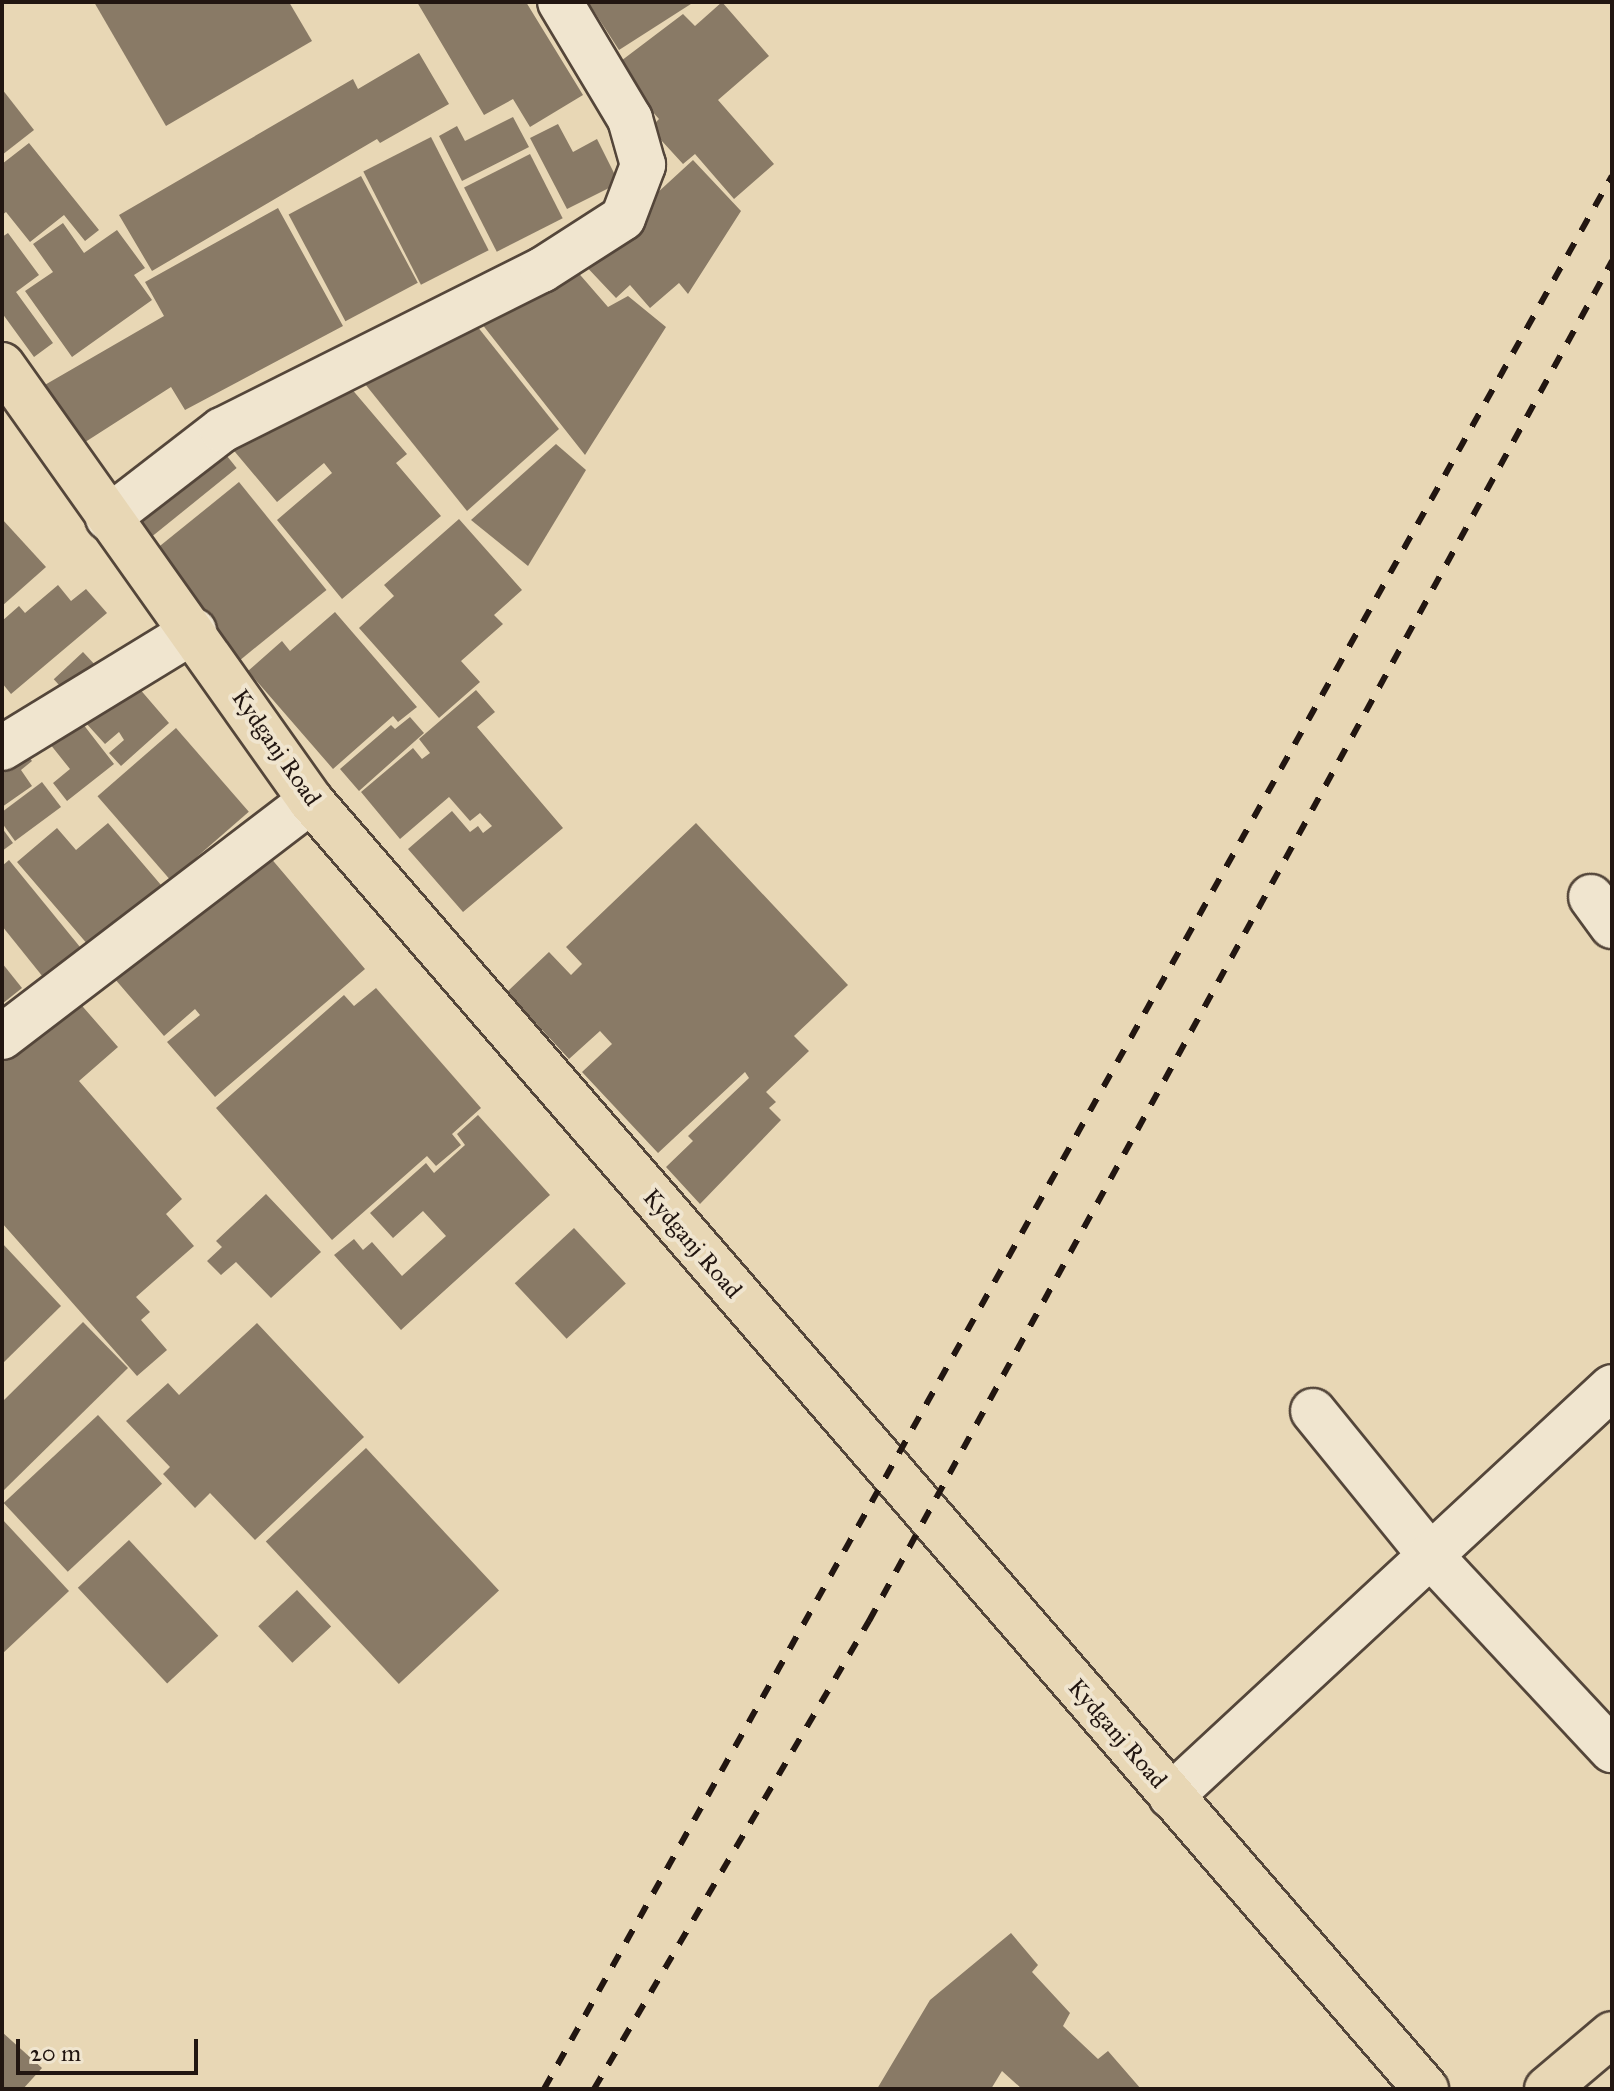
<!DOCTYPE html>
<html>
<head>
<meta charset="utf-8">
<style>
	body { margin:0 }
	#map { position:relative; width:1614px; height:2091px; overflow:hidden; background:#e8d7b5; font-family:"IM FELL Great Primer",serif }
	div>[style] { position:absolute }
	.building>* { inset:0; background:#897a66; transform-origin:0 0 }
	.roads { filter:drop-shadow(2px 0 #54463a) drop-shadow(-2px 0 #54463a) drop-shadow(0 2px #54463a) drop-shadow(0 -2px #54463a) }
	.minor>* { height:44px; margin:-22px; padding:0 22px; transform-origin:22px; border-radius:22px; background:#f0e5cf }
	.major>* { height:44px; margin:-22px; padding:0 22px; transform-origin:22px; border-radius:22px; background:#e8d7b5 }
	.rail>* { height:6px; margin-top:-3px; transform-origin:0; background:repeating-linear-gradient(90deg,#221611 0 14px,transparent 0 28px) }
	span { translate:-50% -50%; white-space:nowrap; text-align:center; line-height:1.15; -webkit-text-stroke:8px #f0e5cf; paint-order:stroke }
	.street-label { font-size:24px; color:#221611 }
	.frame { position:absolute; inset:0; border:4px solid #221611; pointer-events:none }
	.scale { position:absolute; left:16px; top:2039px; width:182px; height:36px; box-sizing:border-box; border:4px solid #221611; border-top:0; padding-left:10px; font-size:24px; line-height:28px; white-space:nowrap; color:#221611; -webkit-text-stroke:6px #f0e5cf; paint-order:stroke }
</style>
</head>
<body>
<div id="map">
	<div class="building">
		<div style="clip-path:polygon(94px 2px,289px 2px,312px 41px,166px 126px)"></div>
		<div style="clip-path:polygon(417px 2px,526px 2px,583px 95px,530px 127px,513px 99px,484px 115px)"></div>
		<div style="clip-path:polygon(588px 2px,694px 2px,619px 50px)"></div>
		<div style="clip-path:polygon(722px 2px,769px 56px,718px 100px,774px 164px,734px 199px,695px 154px,683px 164px,650px 128px,659px 119px,613px 67px,683px 14px,695px 26px)"></div>
		<div style="clip-path:polygon(419px 53px,449px 104px,380px 143px,377px 139px,152px 271px,119px 215px,353px 79px,358px 89px)"></div>
		<div style="clip-path:polygon(2px 89px,34px 130px,2px 155px)"></div>
		<div style="clip-path:polygon(513px 117px,529px 147px,462px 181px,439px 136px,457px 126px,465px 141px)"></div>
		<div style="clip-path:polygon(558px 124px,573px 152px,597px 139px,619px 183px,567px 209px,530px 138px)"></div>
		<div style="left:431px;top:137px;width:127px;height:76px;rotate:63deg"></div>
		<div style="clip-path:polygon(29px 143px,99px 230px,85px 241px,64px 215px,30px 242px,6px 212px,2px 215px,2px 164px)"></div>
		<div style="left:530px;top:154px;width:72px;height:74px;rotate:63deg"></div>
		<div style="clip-path:polygon(693px 160px,741px 211px,688px 294px,679px 283px,650px 308px,630px 285px,616px 298px,582px 262px)"></div>
		<div style="left:361px;top:176px;width:121px;height:82px;rotate:62deg"></div>
		<div style="clip-path:polygon(278px 208px,343px 326px,185px 410px,171px 387px,79px 446px,43px 386px,164px 316px,145px 282px)"></div>
		<div style="clip-path:polygon(63px 223px,84px 253px,117px 230px,145px 268px,134px 275px,152px 300px,72px 357px,25px 291px,53px 272px,33px 244px)"></div>
		<div style="clip-path:polygon(8px 233px,39px 275px,16px 292px,53px 343px,34px 357px,2px 313px,2px 237px)"></div>
		<div style="clip-path:polygon(575px 269px,608px 307px,628px 296px,666px 327px,585px 455px,478px 319px)"></div>
		<div style="clip-path:polygon(469px 316px,559px 429px,467px 511px,361px 379px)"></div>
		<div style="clip-path:polygon(350px 387px,407px 454px,396px 463px,441px 516px,342px 599px,277px 520px,332px 473px,324px 463px,277px 502px,230px 446px)"></div>
		<div style="left:214px;top:440px;width:36px;height:109px;rotate:51deg"></div>
		<div style="clip-path:polygon(556px 444px,586px 470px,528px 566px,471px 520px)"></div>
		<div style="left:239px;top:482px;width:139px;height:111px;rotate:51deg"></div>
		<div style="clip-path:polygon(2px 519px,46px 567px,2px 606px)"></div>
		<div style="clip-path:polygon(459px 519px,522px 590px,494px 615px,503px 624px,461px 661px,480px 682px,439px 718px,359px 628px,394px 596px,384px 585px)"></div>
		<div style="clip-path:polygon(58px 585px,71px 601px,86px 589px,107px 613px,11px 694px,2px 683px,2px 621px,19px 606px,25px 613px)"></div>
		<div style="clip-path:polygon(335px 612px,417px 707px,398px 722px,393px 716px,333px 769px,248px 671px,282px 641px,290px 651px)"></div>
		<div style="left:83px;top:652px;width:21px;height:40px;rotate:47deg"></div>
		<div style="clip-path:polygon(132px 680px,169px 723px,121px 766px,109px 753px,124px 740px,119px 732px,105px 744px,85px 722px)"></div>
		<div style="clip-path:polygon(476px 690px,495px 712px,477px 727px,563px 828px,463px 912px,408px 849px,452px 811px,470px 832px,478px 826px,483px 833px,492px 826px,480px 813px,470px 821px,449px 797px,400px 839px,361px 792px,413px 748px,422px 759px,430px 753px,419px 739px)"></div>
		<div style="clip-path:polygon(76px 715px,114px 764px,67px 801px,53px 783px,70px 769px,46px 739px)"></div>
		<div style="clip-path:polygon(410px 717px,424px 733px,359px 791px,340px 769px,391px 725px,395px 729px)"></div>
		<div style="left:176px;top:728px;width:111px;height:104px;rotate:49deg"></div>
		<div style="clip-path:polygon(21px 747px,32px 761px,21px 770px,32px 786px,2px 807px,2px 762px)"></div>
		<div style="clip-path:polygon(42px 782px,61px 807px,15px 841px,2px 823px,2px 812px)"></div>
		<div style="clip-path:polygon(108px 823px,161px 885px,89px 946px,17px 862px,57px 828px,76px 850px)"></div>
		<div style="clip-path:polygon(696px 823px,848px 985px,794px 1036px,809px 1051px,766px 1092px,776px 1102px,769px 1108px,781px 1120px,700px 1204px,666px 1167px,693px 1141px,688px 1136px,749px 1078px,745px 1072px,658px 1153px,582px 1072px,612px 1044px,600px 1031px,569px 1059px,507px 992px,549px 952px,571px 975px,582px 964px,566px 947px)"></div>
		<div style="clip-path:polygon(2px 828px,13px 843px,2px 851px)"></div>
		<div style="clip-path:polygon(258px 843px,365px 969px,215px 1097px,167px 1042px,200px 1015px,195px 1009px,164px 1036px,108px 971px)"></div>
		<div style="clip-path:polygon(9px 860px,80px 947px,43px 977px,2px 926px,2px 866px)"></div>
		<div style="clip-path:polygon(2px 963px,22px 988px,2px 1004px)"></div>
		<div style="clip-path:polygon(376px 988px,481px 1108px,452px 1134px,461px 1145px,436px 1166px,427px 1156px,332px 1240px,216px 1108px,344px 995px,354px 1006px)"></div>
		<div style="clip-path:polygon(70px 992px,118px 1047px,79px 1081px,182px 1199px,166px 1214px,194px 1246px,136px 1297px,150px 1312px,141px 1320px,167px 1350px,137px 1376px,2px 1223px,2px 1043px)"></div>
		<div style="clip-path:polygon(478px 1115px,550px 1195px,401px 1330px,334px 1255px,354px 1239px,363px 1250px,372px 1242px,402px 1276px,446px 1236px,423px 1211px,393px 1238px,370px 1213px,426px 1163px,434px 1173px,465px 1145px,457px 1134px)"></div>
		<div style="clip-path:polygon(266px 1194px,321px 1252px,271px 1298px,236px 1262px,221px 1275px,207px 1261px,222px 1247px,216px 1241px)"></div>
		<div style="left:574px;top:1228px;width:76px;height:81px;rotate:47deg"></div>
		<div style="clip-path:polygon(2px 1243px,61px 1306px,2px 1364px)"></div>
		<div style="clip-path:polygon(83px 1322px,128px 1368px,2px 1492px,2px 1402px)"></div>
		<div style="clip-path:polygon(257px 1323px,364px 1437px,255px 1540px,210px 1493px,195px 1508px,163px 1474px,170px 1467px,126px 1421px,168px 1383px,179px 1395px)"></div>
		<div style="left:98px;top:1415px;width:94px;height:129px;rotate:47deg"></div>
		<div style="left:366px;top:1448px;width:195px;height:137px;rotate:47deg"></div>
		<div style="clip-path:polygon(2px 1519px,69px 1591px,2px 1654px)"></div>
		<div style="left:129px;top:1540px;width:131px;height:70px;rotate:47deg"></div>
		<div style="left:297px;top:1590px;width:50px;height:53px;rotate:47deg"></div>
		<div style="clip-path:polygon(1011px 1933px,1038px 1965px,1032px 1972px,1070px 2013px,1063px 2026px,1098px 2059px,1108px 2051px,1141px 2089px,1022px 2089px,1002px 2071px,991px 2089px,877px 2089px,930px 2000px)"></div>
		<div style="clip-path:polygon(2px 2032px,42px 2068px,23px 2089px,2px 2089px)"></div>
	</div>
	<div class="roads">
		<div class="minor">
			<div style="left:108px;top:518px;width:144px;rotate:-37.7deg"></div>
			<div style="left:222px;top:430px;width:358px;rotate:-26.6deg"></div>
			<div style="left:542px;top:270px;width:96px;rotate:-32.7deg"></div>
			<div style="left:623px;top:218px;width:57px;rotate:-69.3deg"></div>
			<div style="left:643px;top:165px;width:48px;rotate:-105.8deg"></div>
			<div style="left:630px;top:119px;width:136px;rotate:-120.9deg"></div>
			<div style="left:2px;top:748px;width:225px;rotate:-31.4deg"></div>
			<div style="left:1591px;top:897px;width:36px;rotate:54deg"></div>
			<div style="left:2px;top:1037px;width:389px;rotate:-37.4deg"></div>
			<div style="left:1313px;top:1411px;width:186px;rotate:50.9deg"></div>
			<div style="left:1430px;top:1555px;width:267px;rotate:47deg"></div>
			<div style="left:1171px;top:1796px;width:601px;rotate:-42.84deg"></div>
		</div>
		<div class="major">
			<div style="left:2px;top:365px;width:534px;rotate:54.67deg"></div>
			<div style="left:311px;top:801px;width:1704px;rotate:49.12deg"></div>
			<div style="left:1547px;top:2089px;width:85px;rotate:-40.2deg"></div>
		</div>
	</div>
	<div class="rail">
		<div style="left:544px;top:2089px;width:2191px;rotate:-60.83deg"></div>
		<div style="left:594px;top:2089px;width:543px;rotate:-59.56deg"></div>
		<div style="left:869px;top:1621px;width:1550px;rotate:-61.35deg"></div>
	</div>
	<div class="street-label">
		<span style="left:276px;top:748px;rotate:55deg">Kydganj Road</span>
		<span style="left:692px;top:1244px;rotate:49deg">Kydganj Road</span>
		<span style="left:1117px;top:1734px;rotate:49deg">Kydganj Road</span>
	</div>
	<div class="frame"></div>
	<div class="scale">20 m</div>
</div>
</body>
</html>
